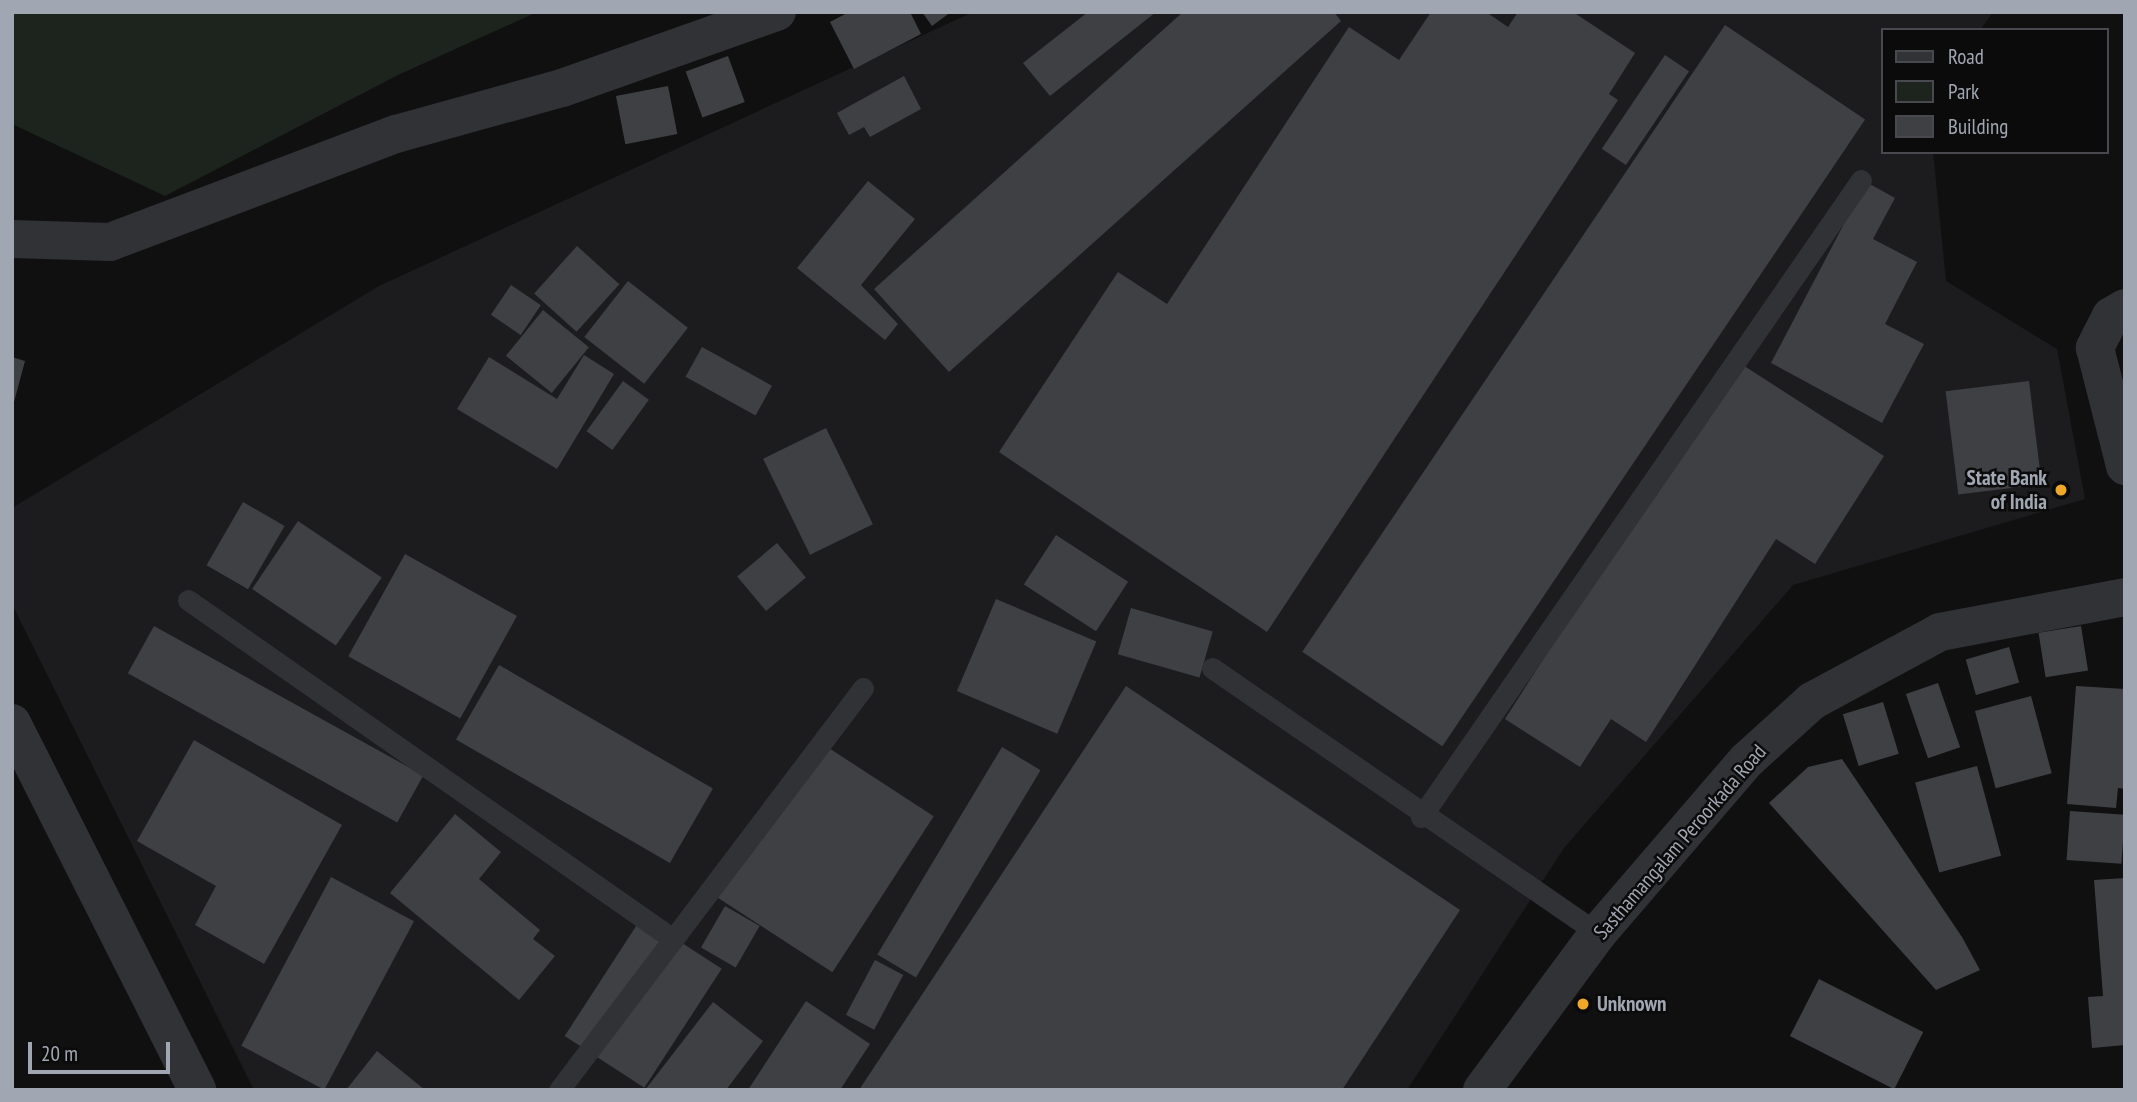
<!DOCTYPE html>
<html>
<head>
<meta charset="utf-8">
<style>
	body { margin:0 }
	#map { position:relative; width:2137px; height:1102px; overflow:hidden; background:#101011; font-family:"PT Sans Narrow",sans-serif }
	div>[style] { position:absolute }
	.built>* { inset:0; background:#1c1c1e }
	.green>* { inset:0; background:#1c241d }
	.building>* { inset:0; background:#3f4044; transform-origin:0 0 }
	.service>* { height:21px; margin:-10.5px; padding:0 10.5px; transform-origin:10.5px; border-radius:10.5px; background:#313236 }
	.minor>* { height:38px; margin:-19px; padding:0 19px; transform-origin:19px; border-radius:19px; background:#313236 }
	.tertiary>* { height:38px; margin:-19px; padding:0 19px; transform-origin:19px; border-radius:19px; background:#313236 }
	.dots>* { width:19px; height:19px; translate:-50% -50%; box-sizing:border-box; border:4px solid #0b0b0c; border-radius:50% }
	span { translate:-50% -50%; white-space:nowrap; text-align:center; line-height:1.15; -webkit-text-stroke:5px #0b0b0c; paint-order:stroke }
	.poi-label { font-size:21px; color:#a1a7b2; font-weight:700 }
	.right { translate:-100% -50%; text-align:right }
	.left { translate:0 -50%; text-align:left }
	.street-label { font-size:21px; color:#a1a7b2 }
	.frame { position:absolute; inset:0; border:14px solid #a1a7b2; pointer-events:none }
	.legend { position:absolute; left:1881px; top:28px; width:228px; height:126px; box-sizing:border-box; background:#0b0b0c; border:2px solid #47494e; margin:0; padding:9px 12px; list-style:none; font-size:21px; color:#a1a7b2 }
	.legend li { display:flex; align-items:center; gap:14px; height:35px }
	.legend b { width:35px; border:2px solid #47494e }
	.scale { position:absolute; left:28px; top:1042px; width:142px; height:32px; box-sizing:border-box; border:4px solid #a1a7b2; border-top:0; padding-left:9px; font-size:21px; line-height:24px; white-space:nowrap; color:#a1a7b2; -webkit-text-stroke:5px #0b0b0c; paint-order:stroke }
</style>
</head>
<body>
<div id="map">
	<div class="built">
		<div style="clip-path:polygon(973px 12px,1993px 12px,1980px 30px,1883px 30px,1883px 152px,1933px 152px,1946px 281px,2057px 349px,2085px 499px,1793px 585px,1564px 848px,1407px 1090px,254px 1090px,12px 604px,12px 508px,379px 286px)"></div>
	</div>
	<div class="green">
		<div style="clip-path:polygon(12px 12px,537px 12px,398px 75px,165px 196px,12px 124px)"></div>
	</div>
	<div class="building">
		<div style="clip-path:polygon(849px 12px,910px 12px,921px 34px,854px 69px,830px 22px)"></div>
		<div style="clip-path:polygon(922px 12px,951px 12px,932px 26px)"></div>
		<div style="clip-path:polygon(1088px 12px,1156px 12px,1050px 96px,1023px 63px)"></div>
		<div style="clip-path:polygon(1183px 12px,1334px 12px,1341px 21px,949px 372px,874px 289px)"></div>
		<div style="clip-path:polygon(1431px 12px,1486px 12px,1508px 27px,1518px 12px,1573px 12px,1635px 53px,1609px 94px,1618px 100px,1267px 632px,999px 452px,1118px 272px,1167px 304px,1349px 27px,1399px 60px)"></div>
		<div style="left:1725px;top:25px;width:169px;height:756px;rotate:34deg"></div>
		<div style="left:1665px;top:55px;width:29px;height:113px;rotate:34deg"></div>
		<div style="left:728px;top:56px;width:49px;height:45px;rotate:70deg"></div>
		<div style="clip-path:polygon(904px 76px,921px 109px,870px 137px,864px 127px,849px 135px,837px 113px)"></div>
		<div style="left:668px;top:86px;width:49px;height:53px;rotate:79deg"></div>
		<div style="clip-path:polygon(868px 181px,915px 219px,861px 285px,898px 324px,885px 340px,797px 268px)"></div>
		<div style="clip-path:polygon(1866px 182px,1895px 198px,1873px 239px,1917px 262px,1885px 324px,1924px 344px,1882px 423px,1771px 363px)"></div>
		<div style="left:577px;top:246px;width:57px;height:64px;rotate:42deg"></div>
		<div style="left:628px;top:281px;width:76px;height:71px;rotate:38deg"></div>
		<div style="left:511px;top:285px;width:36px;height:36px;rotate:34deg"></div>
		<div style="left:543px;top:310px;width:59px;height:59px;rotate:39deg"></div>
		<div style="left:702px;top:347px;width:80px;height:34px;rotate:29deg"></div>
		<div style="clip-path:polygon(584px 355px,614px 374px,557px 469px,457px 409px,489px 357px,557px 399px)"></div>
		<div style="clip-path:polygon(12px 357px,25px 361px,14px 402px,12px 401px)"></div>
		<div style="clip-path:polygon(1735px 360px,1884px 456px,1815px 564px,1776px 539px,1646px 742px,1611px 719px,1580px 767px,1505px 719px)"></div>
		<div style="left:623px;top:381px;width:32px;height:62px;rotate:36deg"></div>
		<div style="left:2029px;top:381px;width:104px;height:84px;rotate:83deg"></div>
		<div style="left:826px;top:428px;width:107px;height:70px;rotate:64deg"></div>
		<div style="left:243px;top:502px;width:48px;height:73px;rotate:30deg"></div>
		<div style="left:298px;top:521px;width:101px;height:82px;rotate:34deg"></div>
		<div style="left:1056px;top:535px;width:86px;height:59px;rotate:33deg"></div>
		<div style="left:777px;top:543px;width:45px;height:52px;rotate:50deg"></div>
		<div style="left:405px;top:554px;width:128px;height:117px;rotate:29deg"></div>
		<div style="left:996px;top:599px;width:109px;height:100px;rotate:23deg"></div>
		<div style="left:1131px;top:608px;width:85px;height:48px;rotate:16deg"></div>
		<div style="left:154px;top:626px;width:308px;height:54px;rotate:29deg"></div>
		<div style="left:2081px;top:626px;width:45px;height:43px;rotate:81deg"></div>
		<div style="left:2009px;top:647px;width:37px;height:45px;rotate:74deg"></div>
		<div style="left:499px;top:665px;width:247px;height:86px;rotate:30deg"></div>
		<div style="left:1938px;top:683px;width:68px;height:34px;rotate:71deg"></div>
		<div style="clip-path:polygon(1126px 686px,1460px 910px,1342px 1090px,859px 1090px)"></div>
		<div style="clip-path:polygon(2076px 686px,2125px 689px,2125px 789px,2118px 788px,2116px 808px,2067px 804px)"></div>
		<div style="left:2031px;top:696px;width:80px;height:58px;rotate:75deg"></div>
		<div style="left:1883px;top:702px;width:54px;height:42px;rotate:73deg"></div>
		<div style="clip-path:polygon(194px 740px,342px 825px,264px 964px,195px 925px,216px 886px,137px 841px)"></div>
		<div style="left:818px;top:741px;width:138px;height:186px;rotate:33deg"></div>
		<div style="left:1002px;top:747px;width:45px;height:242px;rotate:31deg"></div>
		<div style="clip-path:polygon(1842px 759px,1962px 937px,1980px 970px,1936px 990px,1769px 803px,1808px 767px)"></div>
		<div style="left:1977px;top:766px;width:93px;height:64px;rotate:75deg"></div>
		<div style="left:2070px;top:811px;width:55px;height:49px;rotate:4deg"></div>
		<div style="clip-path:polygon(455px 814px,501px 852px,479px 879px,540px 930px,533px 939px,555px 956px,519px 1000px,390px 893px)"></div>
		<div style="left:331px;top:877px;width:94px;height:191px;rotate:28deg"></div>
		<div style="clip-path:polygon(2125px 878px,2125px 1045px,2092px 1048px,2088px 997px,2103px 996px,2094px 880px)"></div>
		<div style="left:725px;top:906px;width:40px;height:48px;rotate:30deg"></div>
		<div style="left:642px;top:917px;width:95px;height:142px;rotate:33deg"></div>
		<div style="left:875px;top:960px;width:32px;height:62px;rotate:28deg"></div>
		<div style="left:1819px;top:979px;width:117px;height:64px;rotate:27deg"></div>
		<div style="clip-path:polygon(806px 1001px,870px 1044px,840px 1090px,748px 1090px)"></div>
		<div style="clip-path:polygon(713px 1002px,763px 1041px,726px 1090px,645px 1090px)"></div>
		<div style="clip-path:polygon(377px 1051px,425px 1090px,346px 1090px)"></div>
	</div>
	<div class="service">
		<div style="left:188px;top:600px;width:592px;rotate:34.95deg"></div>
		<div style="left:1212px;top:668px;width:468px;rotate:34.5deg"></div>
		<div style="left:1421px;top:817px;width:774px;rotate:-55.37deg"></div>
		<div style="left:559px;top:1090px;width:504px;rotate:-52.9deg"></div>
	</div>
	<div class="minor">
		<div style="left:12px;top:239px;width:98px;rotate:1.8deg"></div>
		<div style="left:110px;top:242px;width:306px;rotate:-20.7deg"></div>
		<div style="left:396px;top:134px;width:172px;rotate:-15.5deg"></div>
		<div style="left:562px;top:88px;width:228px;rotate:-19.5deg"></div>
		<div style="left:2125px;top:308px;width:16px;rotate:150deg"></div>
		<div style="left:2111px;top:316px;width:36px;rotate:117deg"></div>
		<div style="left:2095px;top:348px;width:122px;rotate:75.7deg"></div>
		<div style="left:12px;top:723px;width:411px;rotate:63.2deg"></div>
	</div>
	<div class="tertiary">
		<div style="left:1482px;top:1090px;width:195px;rotate:-53.5deg"></div>
		<div style="left:1598px;top:933px;width:228px;rotate:-49.3deg"></div>
		<div style="left:1747px;top:760px;width:88px;rotate:-42.2deg"></div>
		<div style="left:1812px;top:701px;width:145px;rotate:-28.3deg"></div>
		<div style="left:1940px;top:632px;width:188px;rotate:-10.7deg"></div>
	</div>
	<div class="dots">
		<div style="left:2061px;top:490px;background:#f0a829"></div>
		<div style="left:1583px;top:1004px;background:#f0a829"></div>
	</div>
	<div class="poi-label">
		<span class="right" style="left:2047px;top:490px">State Bank<br>of India</span>
		<span class="left" style="left:1597px;top:1004px">Unknown</span>
	</div>
	<div class="street-label">
		<span style="left:1680px;top:842px;rotate:-49deg">Sasthamangalam Peroorkada Road</span>
	</div>
	<div class="frame"></div>
	<ul class="legend">
	<li><b style="height:9px;background:#313236"></b>Road</li>
	<li><b style="height:19px;background:#1c241d"></b>Park</li>
	<li><b style="height:19px;background:#3f4044"></b>Building</li>
	</ul>
	<div class="scale">20 m</div>
</div>
</body>
</html>
